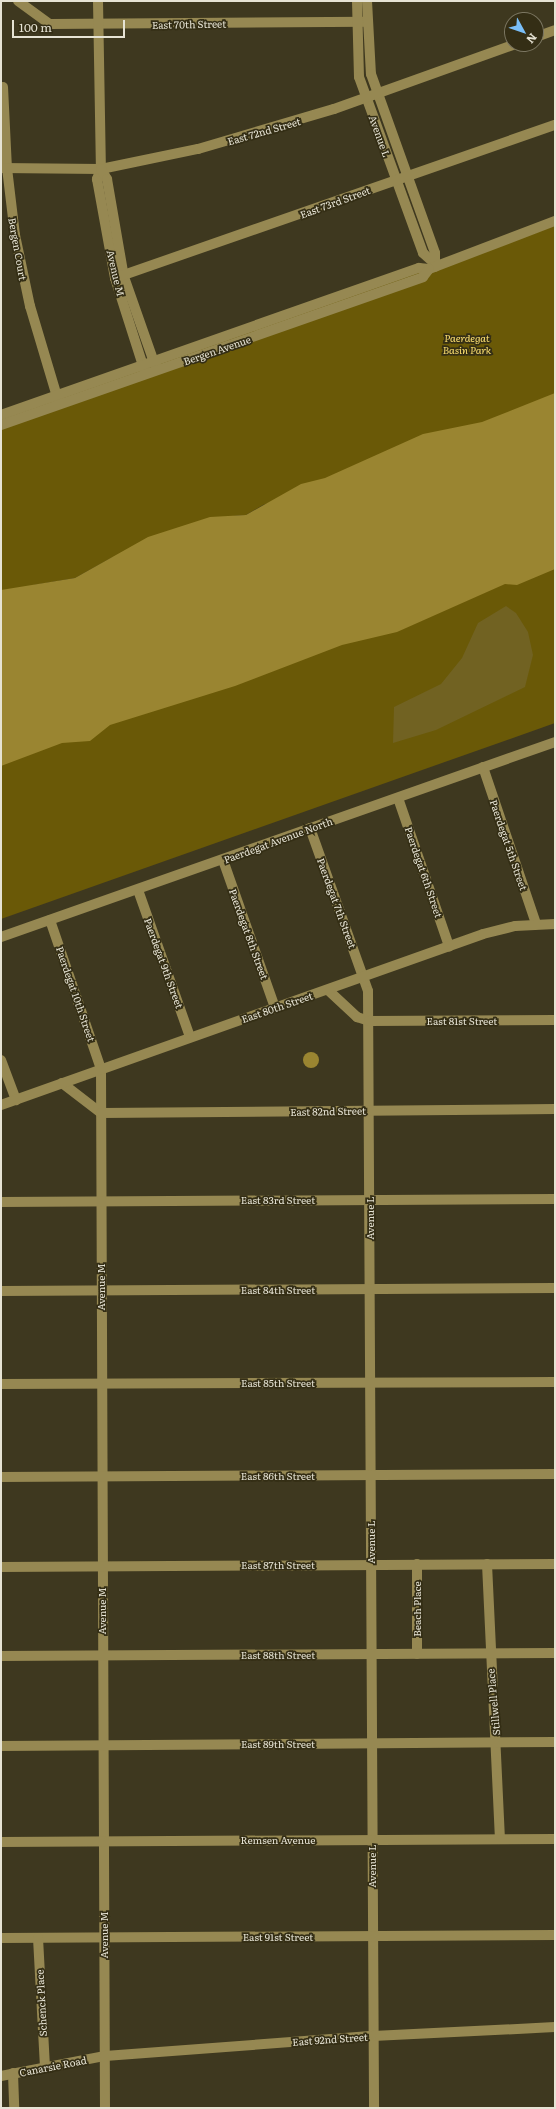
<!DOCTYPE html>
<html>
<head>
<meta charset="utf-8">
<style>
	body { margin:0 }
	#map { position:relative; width:556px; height:2109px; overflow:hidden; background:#3e381f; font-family:Literata,serif }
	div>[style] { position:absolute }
	.green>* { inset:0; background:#6a5907 }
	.forest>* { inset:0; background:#716222 }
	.water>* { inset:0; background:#9a8531 }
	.round { border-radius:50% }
	.minor>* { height:10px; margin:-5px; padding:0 5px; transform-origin:5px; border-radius:5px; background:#968852 }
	span { translate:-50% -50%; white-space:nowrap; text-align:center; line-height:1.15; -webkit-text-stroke:3.5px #342e15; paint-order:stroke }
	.street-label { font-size:10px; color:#e6e3d4 }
	.park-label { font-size:10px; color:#fde070; font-style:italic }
	.frame { position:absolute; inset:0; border:2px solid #e6e3d4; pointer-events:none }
	.north { position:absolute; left:504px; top:12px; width:40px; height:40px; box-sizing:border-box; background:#342e15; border:1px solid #7b7661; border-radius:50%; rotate:130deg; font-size:11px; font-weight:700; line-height:16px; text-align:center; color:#e6e3d4 }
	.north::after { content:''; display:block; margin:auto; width:14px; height:18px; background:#7abff8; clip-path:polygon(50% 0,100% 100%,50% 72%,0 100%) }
	.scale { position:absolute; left:12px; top:20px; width:113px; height:18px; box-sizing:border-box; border:2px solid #e6e3d4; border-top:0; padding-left:5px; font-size:12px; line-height:14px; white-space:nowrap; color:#e6e3d4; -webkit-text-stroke:3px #342e15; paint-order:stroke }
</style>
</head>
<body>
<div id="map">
	<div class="green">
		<div style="clip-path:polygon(555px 220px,555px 403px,263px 505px,246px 515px,233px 516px,111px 558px,75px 578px,34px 585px,1px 596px,1px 417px)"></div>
		<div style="clip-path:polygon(555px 564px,555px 723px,1px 919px,1px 758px)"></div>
	</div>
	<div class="forest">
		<div style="clip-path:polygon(506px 606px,516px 613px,528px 632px,533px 655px,525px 687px,436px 730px,393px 743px,394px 707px,441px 684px,462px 658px,478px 623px)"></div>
	</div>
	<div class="water">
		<div style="clip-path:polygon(555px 393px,555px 569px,517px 585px,505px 584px,397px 632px,342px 645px,235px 686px,110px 725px,90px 741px,62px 743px,1px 766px,1px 590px,75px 578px,148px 537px,210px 517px,246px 515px,301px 484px,325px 478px,423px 434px,482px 422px)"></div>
		<div class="round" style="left:303px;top:1052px;width:16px;height:16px"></div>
	</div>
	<div class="minor">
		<div style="left:18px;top:1px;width:39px;rotate:36deg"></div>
		<div style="left:50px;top:24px;width:317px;rotate:-0.4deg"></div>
		<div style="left:98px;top:1px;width:168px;rotate:89deg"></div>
		<div style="left:101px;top:169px;width:11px;rotate:112deg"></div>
		<div style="left:97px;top:179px;width:101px;rotate:79.7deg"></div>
		<div style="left:115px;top:278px;width:99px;rotate:72.3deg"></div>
		<div style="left:357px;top:1px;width:76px;rotate:88.5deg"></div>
		<div style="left:359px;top:77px;width:187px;rotate:70deg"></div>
		<div style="left:423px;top:253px;width:12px;rotate:42deg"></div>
		<div style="left:367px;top:1px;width:73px;rotate:86.9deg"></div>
		<div style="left:371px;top:74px;width:190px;rotate:70.3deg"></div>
		<div style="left:435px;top:253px;width:14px;rotate:90deg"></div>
		<div style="left:536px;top:37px;width:20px;rotate:-20deg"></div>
		<div style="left:3px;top:87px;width:81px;rotate:87.2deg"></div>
		<div style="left:7px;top:168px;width:67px;rotate:83.2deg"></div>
		<div style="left:15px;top:235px;width:73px;rotate:78.1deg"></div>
		<div style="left:30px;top:306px;width:101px;rotate:73.4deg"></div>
		<div style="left:1px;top:168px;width:100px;rotate:0.6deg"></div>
		<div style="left:101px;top:169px;width:99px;rotate:-11.7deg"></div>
		<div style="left:198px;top:149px;width:142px;rotate:-16.4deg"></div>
		<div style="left:334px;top:109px;width:193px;rotate:-19.7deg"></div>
		<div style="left:101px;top:169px;width:12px;rotate:59deg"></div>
		<div style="left:107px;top:179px;width:99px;rotate:80.2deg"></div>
		<div style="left:124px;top:277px;width:96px;rotate:70.6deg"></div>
		<div style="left:115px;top:278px;width:466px;rotate:-19.2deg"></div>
		<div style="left:1px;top:415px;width:443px;rotate:-19.4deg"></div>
		<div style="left:419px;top:268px;width:10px;rotate:6deg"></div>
		<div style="left:429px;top:269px;width:135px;rotate:-20.9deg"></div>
		<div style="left:1px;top:425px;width:447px;rotate:-19.3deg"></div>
		<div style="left:423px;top:277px;width:10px;rotate:-53deg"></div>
		<div style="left:483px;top:767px;width:166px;rotate:71.3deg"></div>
		<div style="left:398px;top:798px;width:157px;rotate:71deg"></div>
		<div style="left:310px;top:828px;width:173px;rotate:70.4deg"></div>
		<div style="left:368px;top:991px;width:1117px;rotate:89.69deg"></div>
		<div style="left:223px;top:860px;width:157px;rotate:70.6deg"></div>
		<div style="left:138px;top:890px;width:156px;rotate:70.5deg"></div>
		<div style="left:50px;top:920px;width:157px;rotate:71.1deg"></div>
		<div style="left:101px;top:1069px;width:1039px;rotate:89.78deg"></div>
		<div style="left:1px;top:937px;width:587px;rotate:-19.39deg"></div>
		<div style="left:328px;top:990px;width:40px;rotate:43deg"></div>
		<div style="left:357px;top:1017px;width:13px;rotate:18deg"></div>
		<div style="left:369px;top:1021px;width:186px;rotate:-0.3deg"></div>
		<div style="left:1px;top:1060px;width:43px;rotate:69.4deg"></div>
		<div style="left:62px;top:1083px;width:49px;rotate:37.6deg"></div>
		<div style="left:101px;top:1113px;width:454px;rotate:-0.5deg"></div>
		<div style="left:1px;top:1105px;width:511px;rotate:-19.53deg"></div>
		<div style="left:483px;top:934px;width:33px;rotate:-14deg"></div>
		<div style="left:515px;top:926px;width:40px;rotate:-2.9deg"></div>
		<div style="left:1px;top:1202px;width:554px;rotate:-0.31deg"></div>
		<div style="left:1px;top:1291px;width:554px;rotate:-0.31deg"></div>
		<div style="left:1px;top:1384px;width:554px;rotate:-0.21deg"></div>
		<div style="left:1px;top:1477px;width:554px;rotate:-0.31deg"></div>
		<div style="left:417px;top:1564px;width:90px;rotate:90deg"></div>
		<div style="left:487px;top:1564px;width:275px;rotate:87.3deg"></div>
		<div style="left:1px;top:1567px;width:554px;rotate:-0.31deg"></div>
		<div style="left:1px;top:1656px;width:554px;rotate:-0.31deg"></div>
		<div style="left:1px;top:1746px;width:554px;rotate:-0.41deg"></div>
		<div style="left:1px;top:1842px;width:554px;rotate:-0.31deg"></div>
		<div style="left:1px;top:1938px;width:554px;rotate:-0.31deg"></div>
		<div style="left:38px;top:1938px;width:129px;rotate:86.9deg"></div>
		<div style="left:13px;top:2073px;width:35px;rotate:88deg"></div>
		<div style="left:1px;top:2076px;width:106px;rotate:-10.9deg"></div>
		<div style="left:105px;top:2056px;width:269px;rotate:-4.3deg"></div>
		<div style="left:373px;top:2036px;width:182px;rotate:-2.8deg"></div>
	</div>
	<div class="street-label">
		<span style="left:189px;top:24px;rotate:-1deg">East 70th Street</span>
		<span style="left:264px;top:131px;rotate:-16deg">East 72nd Street</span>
		<span style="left:380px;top:136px;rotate:70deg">Avenue L</span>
		<span style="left:335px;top:202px;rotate:-20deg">East 73rd Street</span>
		<span style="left:18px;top:249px;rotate:80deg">Bergen Court</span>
		<span style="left:116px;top:273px;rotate:77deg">Avenue M</span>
		<span style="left:217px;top:350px;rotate:-19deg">Bergen Avenue</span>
		<span style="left:278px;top:840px;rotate:-20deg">Paerdegat Avenue North</span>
		<span style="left:509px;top:845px;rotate:71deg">Paerdegat 5th Street</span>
		<span style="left:424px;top:872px;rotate:71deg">Paerdegat 6th Street</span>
		<span style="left:337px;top:903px;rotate:70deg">Paerdegat 7th Street</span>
		<span style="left:249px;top:934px;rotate:70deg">Paerdegat 8th Street</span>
		<span style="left:164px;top:963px;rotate:70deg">Paerdegat 9th Street</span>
		<span style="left:76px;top:994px;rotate:71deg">Paerdegat 10th Street</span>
		<span style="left:277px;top:1007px;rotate:-19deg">East 80th Street</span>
		<span style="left:462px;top:1021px">East 81st Street</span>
		<span style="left:328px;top:1111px;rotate:-1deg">East 82nd Street</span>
		<span style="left:278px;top:1200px">East 83rd Street</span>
		<span style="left:370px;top:1218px;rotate:-90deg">Avenue L</span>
		<span style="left:101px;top:1287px;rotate:-90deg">Avenue M</span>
		<span style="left:278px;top:1290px">East 84th Street</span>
		<span style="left:278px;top:1383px">East 85th Street</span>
		<span style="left:278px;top:1476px">East 86th Street</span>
		<span style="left:371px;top:1542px;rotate:-90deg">Avenue L</span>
		<span style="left:278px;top:1565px">East 87th Street</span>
		<span style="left:417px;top:1609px;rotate:-90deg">Beach Place</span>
		<span style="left:102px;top:1611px;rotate:-90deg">Avenue M</span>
		<span style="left:278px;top:1655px">East 88th Street</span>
		<span style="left:493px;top:1702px;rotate:-95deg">Stillwell Place</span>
		<span style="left:278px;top:1744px">East 89th Street</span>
		<span style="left:278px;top:1840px">Remsen Avenue</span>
		<span style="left:372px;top:1866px;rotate:-90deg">Avenue L</span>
		<span style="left:104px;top:1935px;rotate:-90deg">Avenue M</span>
		<span style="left:278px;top:1937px">East 91st Street</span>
		<span style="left:41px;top:2003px;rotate:-93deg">Schenck Place</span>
		<span style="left:330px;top:2039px;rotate:-4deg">East 92nd Street</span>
		<span style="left:53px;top:2066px;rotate:-11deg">Canarsie Road</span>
	</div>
	<div class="park-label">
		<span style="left:467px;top:343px">Paerdegat<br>Basin Park</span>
	</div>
	<div class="frame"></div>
	<div class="north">N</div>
	<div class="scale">100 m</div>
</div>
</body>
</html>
